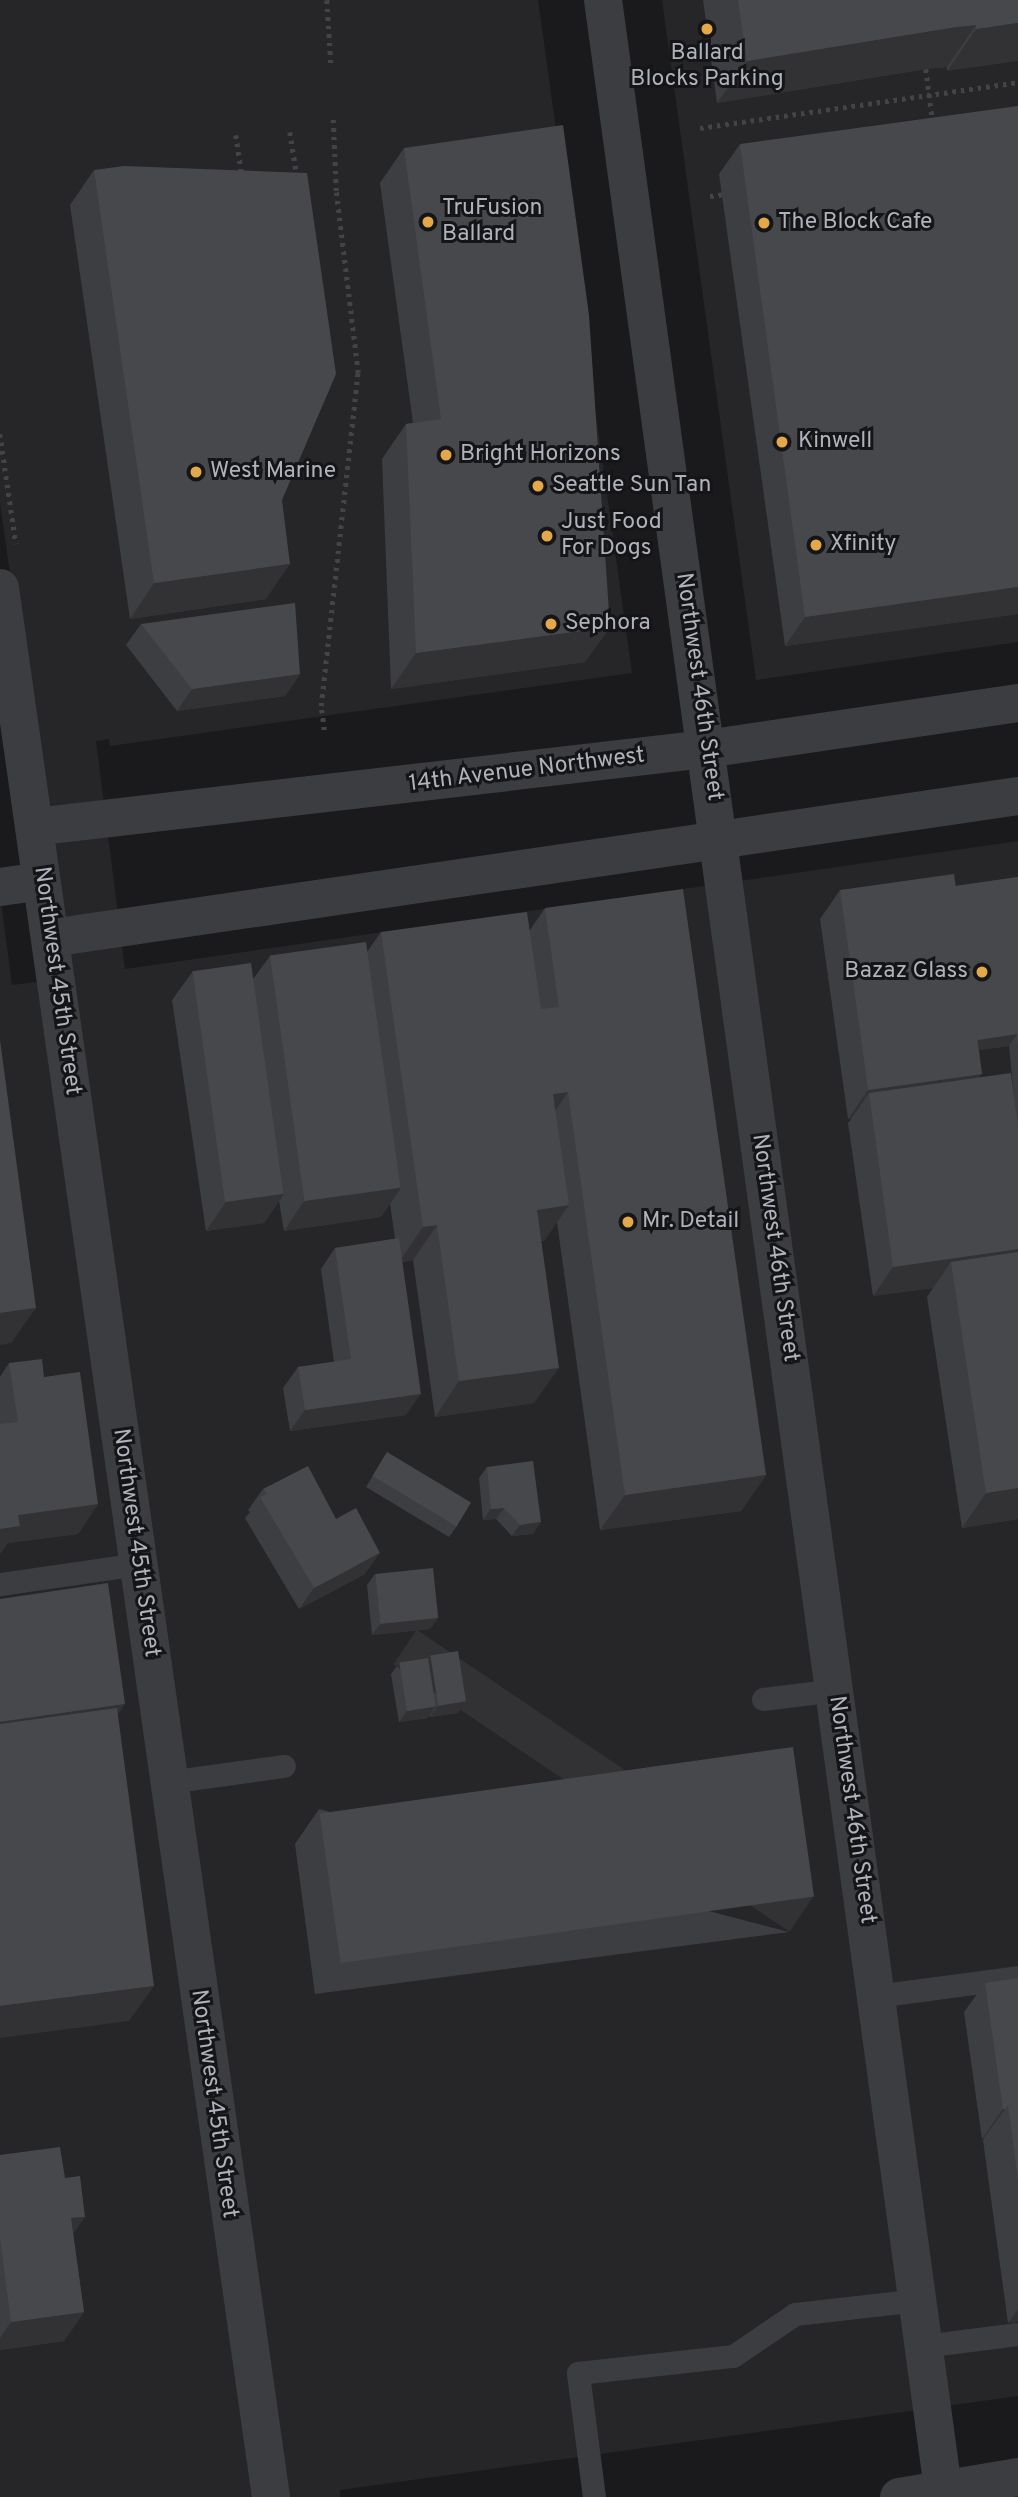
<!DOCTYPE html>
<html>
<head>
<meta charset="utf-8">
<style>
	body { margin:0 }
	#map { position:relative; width:1018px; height:2497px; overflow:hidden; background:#1a1a1c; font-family:Overpass,sans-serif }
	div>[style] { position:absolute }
	.built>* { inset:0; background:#262629 }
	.path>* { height:4.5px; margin-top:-2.25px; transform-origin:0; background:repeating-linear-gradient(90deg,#424448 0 3.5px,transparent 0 8.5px) }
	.service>* { height:23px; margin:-11.5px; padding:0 11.5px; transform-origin:11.5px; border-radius:11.5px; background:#3b3d41 }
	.minor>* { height:38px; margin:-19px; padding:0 19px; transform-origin:19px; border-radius:19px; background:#3b3d41 }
	.tertiary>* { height:38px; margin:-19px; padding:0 19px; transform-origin:19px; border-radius:19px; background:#3b3d41 }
	.wall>* { inset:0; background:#3d3e41 }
	.shaded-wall>* { inset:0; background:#323235; transform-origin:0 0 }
	.building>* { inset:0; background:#47484c; transform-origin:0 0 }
	.dots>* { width:19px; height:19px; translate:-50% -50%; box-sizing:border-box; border:4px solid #151517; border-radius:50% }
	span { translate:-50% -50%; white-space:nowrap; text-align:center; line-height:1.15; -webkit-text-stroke:6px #151517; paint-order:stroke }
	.poi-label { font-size:23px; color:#aeb2bb }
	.left { translate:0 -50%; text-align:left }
	.right { translate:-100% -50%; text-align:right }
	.street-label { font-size:23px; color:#aeb2bb }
</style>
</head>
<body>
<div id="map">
	<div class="built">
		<div style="clip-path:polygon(0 0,538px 0,632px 673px,110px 746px,109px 739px,96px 741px,125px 969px,1018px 841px,1018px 2396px,340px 2490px,340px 2497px,0 2497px,0 894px,12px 985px,67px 978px,0 503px)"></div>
		<div style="clip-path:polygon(662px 0,1018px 0,1018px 642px,756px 680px)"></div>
	</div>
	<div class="path">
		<div style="left:327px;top:0;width:63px;rotate:86.4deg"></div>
		<div style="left:926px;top:69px;width:55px;rotate:82.7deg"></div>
		<div style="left:700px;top:128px;width:321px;rotate:-8.2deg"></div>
		<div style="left:290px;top:132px;width:45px;rotate:81deg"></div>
		<div style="left:236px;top:135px;width:41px;rotate:81.7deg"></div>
		<div style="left:710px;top:196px;width:16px;rotate:-7deg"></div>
		<div style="left:0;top:434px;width:111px;rotate:81.7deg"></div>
		<div style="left:324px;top:730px;width:24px;rotate:-97deg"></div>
		<div style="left:321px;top:706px;width:335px;rotate:-83.7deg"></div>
		<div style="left:358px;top:373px;width:183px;rotate:-96.9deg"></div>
		<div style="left:336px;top:191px;width:72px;rotate:-92.4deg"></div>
	</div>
	<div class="service">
		<div style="left:0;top:1584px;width:139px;rotate:-8.2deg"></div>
		<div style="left:763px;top:1699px;width:73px;rotate:-7.1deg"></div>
		<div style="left:168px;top:1782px;width:117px;rotate:-7.9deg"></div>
		<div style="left:876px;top:1996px;width:143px;rotate:-7.6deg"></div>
		<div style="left:923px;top:2346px;width:96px;rotate:-7.2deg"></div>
		<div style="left:594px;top:2497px;width:125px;rotate:-97.4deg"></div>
		<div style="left:578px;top:2373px;width:156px;rotate:-6.3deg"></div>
		<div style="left:733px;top:2356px;width:75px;rotate:-34.1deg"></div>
		<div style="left:795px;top:2314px;width:123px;rotate:-6.5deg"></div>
	</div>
	<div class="minor">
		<div style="left:0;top:588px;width:1928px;rotate:81.92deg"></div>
		<div style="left:34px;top:827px;width:677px;rotate:-6.62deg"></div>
		<div style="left:706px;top:749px;width:315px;rotate:-8.4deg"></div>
		<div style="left:0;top:887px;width:42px;rotate:-8.1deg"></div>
		<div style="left:51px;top:938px;width:977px;rotate:-8.35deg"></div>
		<div style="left:899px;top:2497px;width:121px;rotate:-9.5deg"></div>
	</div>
	<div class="tertiary">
		<div style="left:603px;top:0;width:2520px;rotate:82.22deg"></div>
	</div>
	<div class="wall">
		<div style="clip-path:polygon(703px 0,1018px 0,947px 71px,947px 67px,926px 69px,717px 103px)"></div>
		<div style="clip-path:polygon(740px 144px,1018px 614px,785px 646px,719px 174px)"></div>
		<div style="clip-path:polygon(404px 148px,610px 627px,585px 662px,391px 689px,382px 459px,406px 424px,413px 423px,380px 183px)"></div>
		<div style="clip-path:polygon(94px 170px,266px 599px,130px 619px,70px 205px)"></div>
		<div style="clip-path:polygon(141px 624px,300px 674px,285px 696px,177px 711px,126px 645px)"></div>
		<div style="clip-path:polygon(evenodd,1018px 877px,1018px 1519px,962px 1528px,927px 1297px,933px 1288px,873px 1296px,848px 1123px,851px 1119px,848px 1119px,820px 919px,840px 890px,955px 886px,1018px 877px,1009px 1046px,1014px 1097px,980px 1078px,979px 1050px,1009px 1046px)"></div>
		<div style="clip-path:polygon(545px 908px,766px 1475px,741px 1511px,600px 1530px,557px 1222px,544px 1241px,541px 1241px,534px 1403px,435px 1417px,413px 1260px,402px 1262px,406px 1415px,290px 1431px,283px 1388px,298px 1367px,334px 1362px,321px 1269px,335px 1248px,395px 1239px,390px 1203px,381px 1217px,284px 1231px,279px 1201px,264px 1223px,206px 1231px,172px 1000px,193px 971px,253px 979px,270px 956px,367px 952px,381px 932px,530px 930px)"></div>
		<div style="clip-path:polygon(9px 1363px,44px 1377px,98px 1504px,78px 1534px,8px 1543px,0 1554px,0 1377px)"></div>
		<div style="clip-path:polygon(387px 1452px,457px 1526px,449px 1537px,366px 1487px)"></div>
		<div style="clip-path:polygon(487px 1467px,533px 1534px,512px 1536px,496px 1519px,483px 1520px,479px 1478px)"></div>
		<div style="clip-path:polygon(263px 1489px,365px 1574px,299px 1609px,245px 1518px,250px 1512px,248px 1510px)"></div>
		<div style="clip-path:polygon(375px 1574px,438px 1618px,430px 1629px,372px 1635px,367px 1585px)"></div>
		<div style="clip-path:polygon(430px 1656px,466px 1701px,458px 1713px,430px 1717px,430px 1715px,428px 1718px,399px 1722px,391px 1674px,399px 1663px,428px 1659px)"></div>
		<div style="clip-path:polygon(319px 1809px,789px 1932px,315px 1994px,295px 1844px)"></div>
		<div style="clip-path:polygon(1018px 1978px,1018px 2322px,1008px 2323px,983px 2140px,984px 2138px,982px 2139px,964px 2012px,985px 1983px)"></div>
		<div style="clip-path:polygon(0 2155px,73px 2234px,84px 2312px,64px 2341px,0 2350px)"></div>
	</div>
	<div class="shaded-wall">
		<div style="clip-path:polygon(1018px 23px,1018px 61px,947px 71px,976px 29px)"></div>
		<div style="clip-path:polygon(976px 25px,947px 67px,926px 69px,717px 103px,747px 61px,956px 27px)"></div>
		<div style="clip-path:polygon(290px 564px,266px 599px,130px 619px,154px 583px)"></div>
		<div style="clip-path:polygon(1018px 587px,1018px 614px,785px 646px,805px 617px)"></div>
		<div style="clip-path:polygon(610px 627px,585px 662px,391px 689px,416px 653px)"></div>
		<div style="clip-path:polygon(300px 674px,285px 696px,177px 711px,192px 689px)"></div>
		<div style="clip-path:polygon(1017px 1034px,1009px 1046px,957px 1053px,965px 1042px)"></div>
		<div style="clip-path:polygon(982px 1074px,961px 1104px,869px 1093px,851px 1119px,848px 1119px,868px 1090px)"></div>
		<div style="clip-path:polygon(568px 1092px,544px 1127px,553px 1094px)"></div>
		<div style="clip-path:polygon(401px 1188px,381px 1217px,284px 1231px,304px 1201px)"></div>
		<div style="clip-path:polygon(284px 1194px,264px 1223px,206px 1231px,226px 1202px)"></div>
		<div style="clip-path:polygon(569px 1205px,544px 1241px,512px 1245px,537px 1210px)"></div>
		<div style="clip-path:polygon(437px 1225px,413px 1260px,399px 1262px,423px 1227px)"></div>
		<div style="clip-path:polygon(1018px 1249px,1018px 1271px,951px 1262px,933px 1288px,873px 1296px,893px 1267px)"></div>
		<div style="clip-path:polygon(36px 1308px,11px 1343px,0 1345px,0 1313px)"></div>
		<div style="clip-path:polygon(559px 1368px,534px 1403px,435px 1417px,459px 1381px)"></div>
		<div style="clip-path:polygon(421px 1394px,406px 1415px,290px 1431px,305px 1410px)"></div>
		<div style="clip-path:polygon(766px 1475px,741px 1511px,600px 1530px,625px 1495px)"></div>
		<div style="clip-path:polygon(1018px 1488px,1018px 1519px,962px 1528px,986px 1493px)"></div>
		<div style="clip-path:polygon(98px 1504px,78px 1534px,8px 1543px,0 1554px,0 1529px,18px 1515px)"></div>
		<div style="clip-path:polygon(504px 1508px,496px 1519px,483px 1520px,491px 1509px)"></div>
		<div style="clip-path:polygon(541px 1522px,533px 1534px,512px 1536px,520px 1525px)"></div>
		<div style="clip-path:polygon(380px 1553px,365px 1574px,299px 1609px,314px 1588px)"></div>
		<div style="clip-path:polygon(438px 1618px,430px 1629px,372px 1635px,380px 1624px)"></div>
		<div style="clip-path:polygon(466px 1701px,458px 1713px,430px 1717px,438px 1705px)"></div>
		<div style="clip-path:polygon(125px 1704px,105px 1733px,0 1749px,0 1722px)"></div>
		<div style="clip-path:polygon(436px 1706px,428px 1718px,399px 1722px,407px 1711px)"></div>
		<div style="left:813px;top:1897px;width:42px;height:478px;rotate:124deg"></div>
		<div style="clip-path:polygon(154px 1986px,129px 2021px,0 2038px,0 2006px)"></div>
		<div style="clip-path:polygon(1003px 2109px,1005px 2109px,984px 2138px,982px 2139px)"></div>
		<div style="clip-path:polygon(85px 2217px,65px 2246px,71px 2218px)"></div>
		<div style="clip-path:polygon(1018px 2309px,1018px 2322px,1008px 2323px)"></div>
		<div style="clip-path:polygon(84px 2312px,64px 2341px,0 2350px,0 2338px,11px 2322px)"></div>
	</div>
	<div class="building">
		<div style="clip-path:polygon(738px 0,1018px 0,1018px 23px,976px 29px,976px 25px,956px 27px,747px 61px)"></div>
		<div style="clip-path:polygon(1018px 106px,1018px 587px,805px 617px,740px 144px)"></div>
		<div style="clip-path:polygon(563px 125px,589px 315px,610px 627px,416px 653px,406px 424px,441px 419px,404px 148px)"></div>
		<div style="clip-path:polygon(124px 166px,307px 173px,336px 374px,282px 500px,290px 564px,154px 583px,94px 170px)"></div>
		<div style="clip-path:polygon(295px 603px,300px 674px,192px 689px,141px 624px)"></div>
		<div style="left:954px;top:874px;width:202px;height:115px;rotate:82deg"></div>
		<div style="clip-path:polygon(1018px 877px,1018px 1047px,1017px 1034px,977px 1040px,955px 886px)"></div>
		<div style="clip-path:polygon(683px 889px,766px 1475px,625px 1495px,568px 1092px,553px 1094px,569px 1205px,537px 1210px,559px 1368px,459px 1381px,437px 1225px,423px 1227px,381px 932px,527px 912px,541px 1009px,559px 1007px,545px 908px)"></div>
		<div style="left:366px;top:942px;width:248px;height:97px;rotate:82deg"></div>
		<div style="left:251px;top:963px;width:233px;height:59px;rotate:82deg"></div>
		<div style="clip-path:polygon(0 1040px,36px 1308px,0 1313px)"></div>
		<div style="clip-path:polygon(1011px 1073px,1018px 1127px,1018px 1249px,893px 1267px,869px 1093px)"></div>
		<div style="clip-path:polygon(399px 1238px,421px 1394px,305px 1410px,298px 1367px,351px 1359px,335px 1248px)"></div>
		<div style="clip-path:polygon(1018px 1252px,1018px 1488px,986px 1493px,951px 1262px)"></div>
		<div style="clip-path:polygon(42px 1359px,44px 1377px,80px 1372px,98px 1504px,18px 1515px,20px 1526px,0 1529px,0 1424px,18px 1422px,9px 1363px)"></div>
		<div style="left:387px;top:1452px;width:98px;height:28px;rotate:31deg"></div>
		<div style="clip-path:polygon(533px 1461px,541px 1522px,520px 1525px,504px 1508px,491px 1509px,487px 1467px)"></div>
		<div style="clip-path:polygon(308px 1466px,336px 1519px,356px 1508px,380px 1553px,314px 1588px,260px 1497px,267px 1494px,263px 1489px)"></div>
		<div style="left:433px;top:1568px;width:50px;height:58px;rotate:84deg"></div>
		<div style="clip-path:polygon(108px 1583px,125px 1704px,0 1722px,0 1599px)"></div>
		<div style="left:458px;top:1651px;width:51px;height:28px;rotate:81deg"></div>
		<div style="left:428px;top:1658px;width:49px;height:29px;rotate:81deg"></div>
		<div style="clip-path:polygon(117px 1708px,154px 1986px,0 2006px,0 1724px)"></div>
		<div style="left:793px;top:1747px;width:151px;height:478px;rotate:82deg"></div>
		<div style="clip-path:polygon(1018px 1978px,1018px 2103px,1008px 2105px,1005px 2109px,1003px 2109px,985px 1983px)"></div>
		<div style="clip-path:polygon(1018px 2103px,1018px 2180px,1008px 2105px)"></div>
		<div style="clip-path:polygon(60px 2147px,65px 2178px,80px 2176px,85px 2217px,71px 2218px,84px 2312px,11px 2322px,0 2238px,0 2155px)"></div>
	</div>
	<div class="dots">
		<div style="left:707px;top:29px;background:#e4a84b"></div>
		<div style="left:428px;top:222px;background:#e4a84b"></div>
		<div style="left:764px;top:223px;background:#e4a84b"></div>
		<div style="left:782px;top:442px;background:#e4a84b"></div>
		<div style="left:446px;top:455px;background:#e4a84b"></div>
		<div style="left:196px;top:472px;background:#e4a84b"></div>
		<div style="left:538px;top:486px;background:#e4a84b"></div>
		<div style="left:547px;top:536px;background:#e4a84b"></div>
		<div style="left:816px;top:545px;background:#e4a84b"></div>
		<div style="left:551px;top:624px;background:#e4a84b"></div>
		<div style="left:982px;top:972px;background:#e4a84b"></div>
		<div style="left:628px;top:1222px;background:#e4a84b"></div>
	</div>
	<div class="poi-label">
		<span style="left:707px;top:67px">Ballard<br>Blocks Parking</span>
		<span class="left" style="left:442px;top:222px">TruFusion<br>Ballard</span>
		<span class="left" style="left:778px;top:223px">The Block Cafe</span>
		<span class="left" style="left:798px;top:442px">Kinwell</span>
		<span class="left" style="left:460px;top:455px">Bright Horizons</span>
		<span class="left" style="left:210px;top:472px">West Marine</span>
		<span class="left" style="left:552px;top:486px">Seattle Sun Tan</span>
		<span class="left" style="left:561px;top:536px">Just Food<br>For Dogs</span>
		<span class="left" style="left:830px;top:545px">Xfinity</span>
		<span class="left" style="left:565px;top:624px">Sephora</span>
		<span class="right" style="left:968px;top:972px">Bazaz Glass</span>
		<span class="left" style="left:642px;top:1222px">Mr. Detail</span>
	</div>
	<div class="street-label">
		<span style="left:698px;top:687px;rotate:82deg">Northwest 46th Street</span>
		<span style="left:527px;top:771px;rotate:-7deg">14th Avenue Northwest</span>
		<span style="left:56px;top:981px;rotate:82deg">Northwest 45th Street</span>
		<span style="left:774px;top:1248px;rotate:82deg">Northwest 46th Street</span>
		<span style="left:135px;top:1543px;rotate:82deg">Northwest 45th Street</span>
		<span style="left:851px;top:1810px;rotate:82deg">Northwest 46th Street</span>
		<span style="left:213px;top:2104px;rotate:82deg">Northwest 45th Street</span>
	</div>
</div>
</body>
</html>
